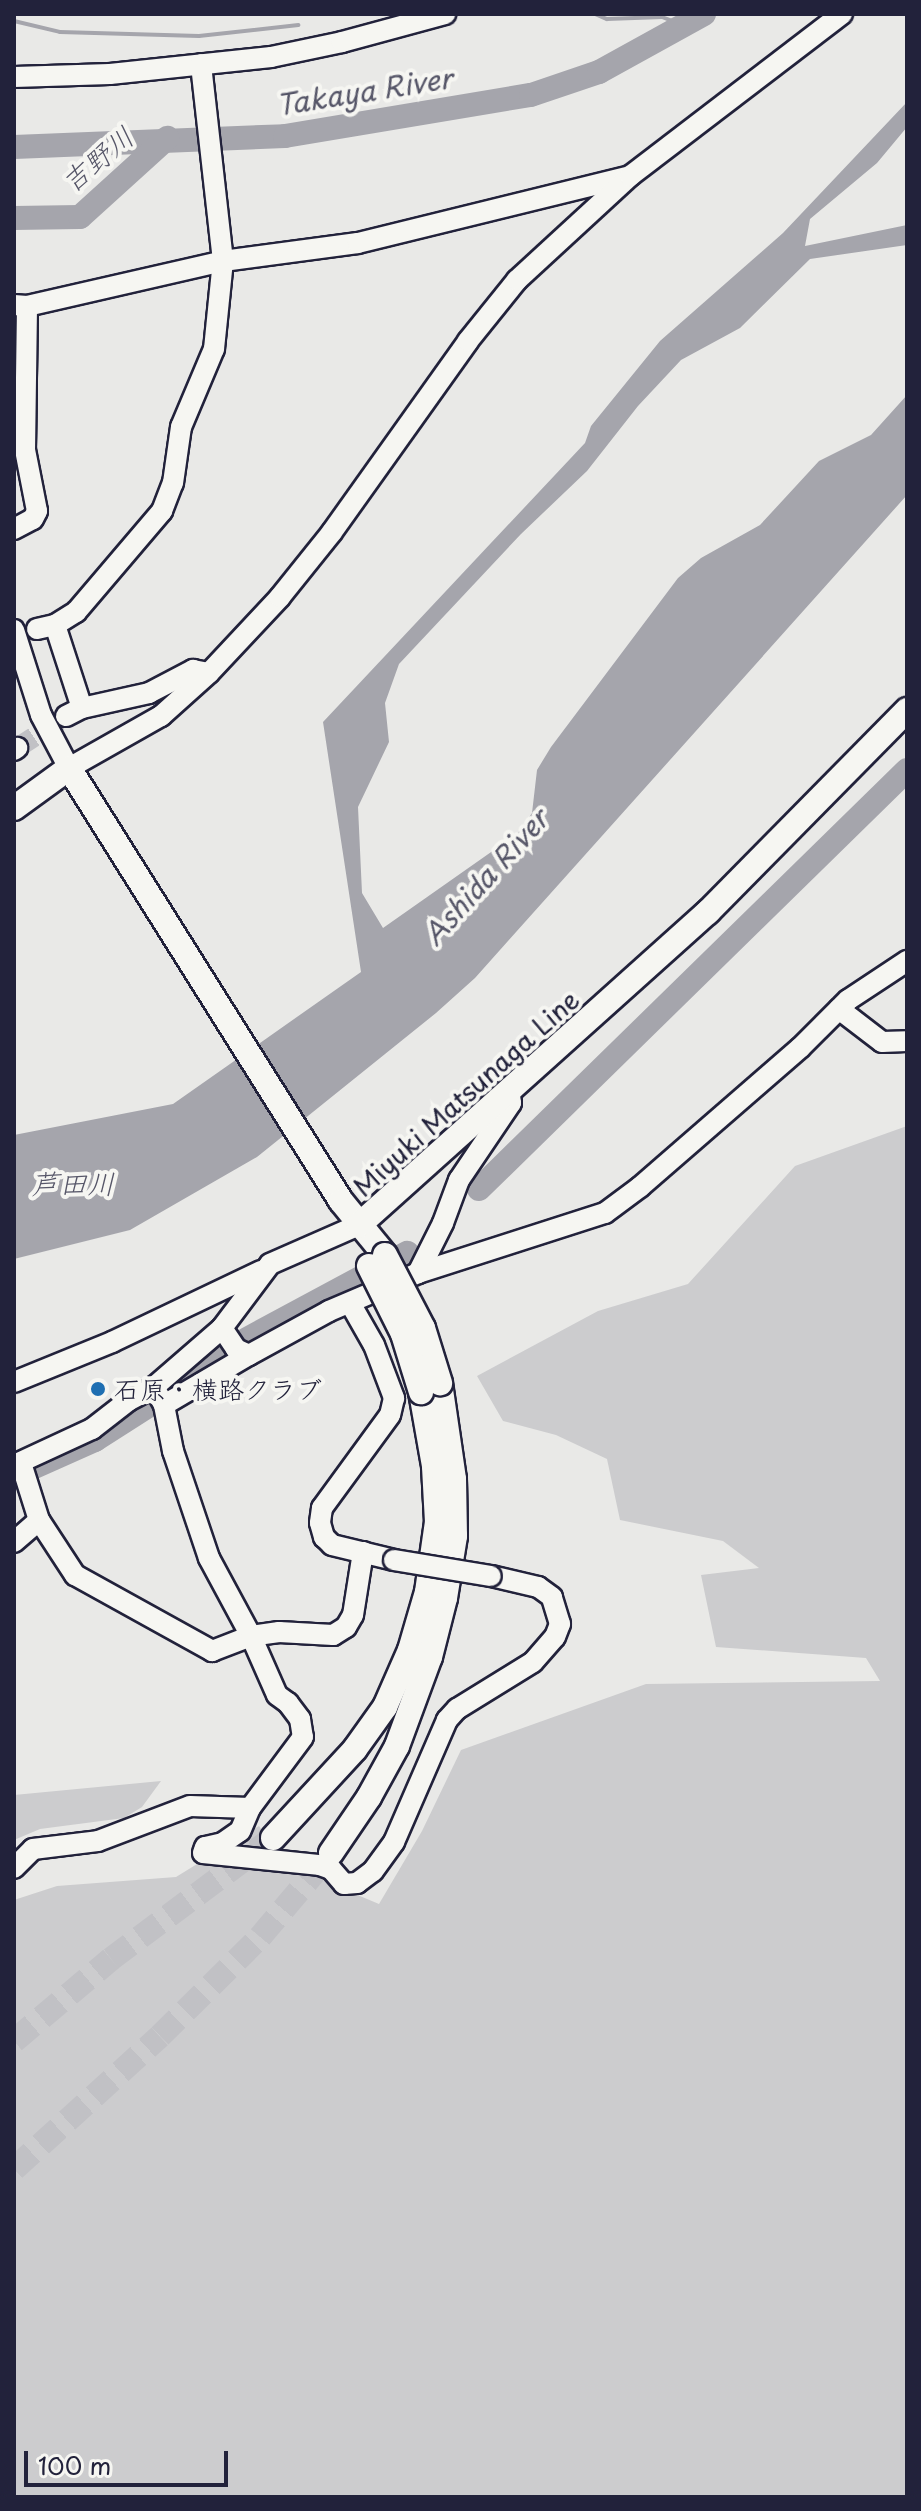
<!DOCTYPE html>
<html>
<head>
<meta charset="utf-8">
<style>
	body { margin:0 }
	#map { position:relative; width:921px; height:2511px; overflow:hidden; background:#e9e9e7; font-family:"Playpen Sans","Klee One",sans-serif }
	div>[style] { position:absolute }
	.green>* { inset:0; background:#ccccce }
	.water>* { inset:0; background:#a5a5ac }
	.stream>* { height:4px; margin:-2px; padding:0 2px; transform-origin:2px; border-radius:2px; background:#a5a5ac }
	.river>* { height:24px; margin:-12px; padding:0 12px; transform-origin:12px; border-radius:12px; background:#a5a5ac }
	.minor-tunnel>* { height:20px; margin-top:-10px; transform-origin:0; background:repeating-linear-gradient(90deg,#c1c1c5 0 20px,transparent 0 30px) }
	.major-tunnel>* { height:24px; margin-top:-12px; transform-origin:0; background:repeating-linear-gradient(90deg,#c1c1c5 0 24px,transparent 0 36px) }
	.roads { filter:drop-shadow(2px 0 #22223b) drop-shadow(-2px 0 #22223b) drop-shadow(0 2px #22223b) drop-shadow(0 -2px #22223b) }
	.minor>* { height:20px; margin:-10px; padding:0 10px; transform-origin:10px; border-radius:10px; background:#f6f6f2 }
	.major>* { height:24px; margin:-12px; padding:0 12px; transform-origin:12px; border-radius:12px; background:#f6f6f2 }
	.bridges { filter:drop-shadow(2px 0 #22223b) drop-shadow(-2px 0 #22223b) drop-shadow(0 2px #22223b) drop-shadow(0 -2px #22223b) }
	.minor-bridge>* { height:20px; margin:-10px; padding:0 10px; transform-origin:10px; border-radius:10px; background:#f6f6f2 }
	.major-bridge>* { height:24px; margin:-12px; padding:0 12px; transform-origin:12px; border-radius:12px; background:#f6f6f2 }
	.dots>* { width:22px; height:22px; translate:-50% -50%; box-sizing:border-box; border:4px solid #f6f6f2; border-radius:50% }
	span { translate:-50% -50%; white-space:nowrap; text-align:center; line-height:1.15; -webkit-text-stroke:8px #f6f6f2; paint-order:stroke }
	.street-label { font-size:26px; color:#22223b }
	.poi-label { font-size:26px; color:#22223b }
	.left { translate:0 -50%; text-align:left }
	.water-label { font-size:28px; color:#565668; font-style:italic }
	.frame { position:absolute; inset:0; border:16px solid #22223b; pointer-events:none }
	.scale { position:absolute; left:24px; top:2451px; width:204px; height:36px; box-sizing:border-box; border:4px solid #22223b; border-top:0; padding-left:10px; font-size:24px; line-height:28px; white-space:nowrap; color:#22223b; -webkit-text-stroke:6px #f6f6f2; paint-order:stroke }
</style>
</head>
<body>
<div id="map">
	<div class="green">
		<div style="clip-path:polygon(907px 1126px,907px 2497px,14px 2497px,14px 1900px,57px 1886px,176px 1877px,259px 1826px,273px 1846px,317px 1878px,379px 1904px,422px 1831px,461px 1750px,646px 1684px,880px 1681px,866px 1658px,716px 1647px,701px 1575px,759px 1568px,723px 1541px,620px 1520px,607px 1459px,556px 1435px,503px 1421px,477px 1376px,598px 1311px,688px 1284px,795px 1166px)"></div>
		<div style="clip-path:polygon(161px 1781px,142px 1807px,124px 1818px,40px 1829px,14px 1840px,14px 1795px)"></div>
	</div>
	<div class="water">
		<div style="clip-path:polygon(907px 102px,907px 127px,877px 163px,810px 219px,805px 246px,907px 225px,907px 245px,810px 259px,740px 328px,681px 360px,638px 406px,587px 471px,521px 534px,399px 664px,385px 703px,389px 742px,358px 807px,362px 893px,383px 928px,518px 833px,532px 813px,537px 770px,551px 747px,678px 578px,701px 558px,760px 525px,819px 461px,871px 435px,907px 395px,907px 495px,475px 978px,436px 1013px,257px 1157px,130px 1230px,14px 1259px,14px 1135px,173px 1104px,361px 972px,323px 722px,585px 443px,591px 426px,660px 341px,783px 233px)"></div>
	</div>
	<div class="stream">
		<div style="left:595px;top:14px;width:13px;rotate:23deg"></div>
		<div style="left:607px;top:19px;width:55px;rotate:-2.1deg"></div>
		<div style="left:662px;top:17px;width:26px;rotate:21deg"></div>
		<div style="left:14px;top:21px;width:47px;rotate:13.4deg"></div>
		<div style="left:60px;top:32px;width:139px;rotate:1.6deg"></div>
		<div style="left:199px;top:36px;width:100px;rotate:-6.3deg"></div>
	</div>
	<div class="river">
		<div style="left:14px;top:147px;width:271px;rotate:-2.3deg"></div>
		<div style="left:285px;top:136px;width:249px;rotate:-9.5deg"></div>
		<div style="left:531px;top:95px;width:72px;rotate:-18.7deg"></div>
		<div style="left:599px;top:72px;width:120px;rotate:-28.9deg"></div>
		<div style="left:14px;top:218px;width:66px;rotate:-0.9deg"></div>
		<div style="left:80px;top:217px;width:118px;rotate:-42.2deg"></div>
		<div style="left:479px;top:1189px;width:599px;rotate:-44.39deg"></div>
		<div style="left:247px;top:1339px;width:182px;rotate:-28.3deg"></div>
		<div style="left:180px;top:1385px;width:54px;rotate:-36deg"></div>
		<div style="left:14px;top:1476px;width:89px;rotate:-24deg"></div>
		<div style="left:95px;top:1440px;width:67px;rotate:-32.7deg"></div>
	</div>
	<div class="minor-tunnel">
		<div style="left:17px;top:748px;width:59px;rotate:-33.1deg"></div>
	</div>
	<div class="major-tunnel">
		<div style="left:14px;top:2041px;width:127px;rotate:-40.2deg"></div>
		<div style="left:111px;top:1959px;width:202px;rotate:-36.8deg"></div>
		<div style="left:14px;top:2169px;width:197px;rotate:-42.3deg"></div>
		<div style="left:160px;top:2036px;width:141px;rotate:-44.7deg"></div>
		<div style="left:260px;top:1937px;width:110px;rotate:-49.8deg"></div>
	</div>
	<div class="roads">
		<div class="minor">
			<div style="left:14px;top:77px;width:96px;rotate:-1.8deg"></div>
			<div style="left:110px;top:74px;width:162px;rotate:-6deg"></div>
			<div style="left:271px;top:57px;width:73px;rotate:-11.9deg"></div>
			<div style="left:342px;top:42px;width:107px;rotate:-15.2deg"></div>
			<div style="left:14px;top:305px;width:13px;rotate:4deg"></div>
			<div style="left:27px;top:306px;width:201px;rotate:-12.9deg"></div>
			<div style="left:223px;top:261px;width:136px;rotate:-7.6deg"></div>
			<div style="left:358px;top:243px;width:276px;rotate:-13.8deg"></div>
			<div style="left:14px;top:529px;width:21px;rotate:-28deg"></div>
			<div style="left:33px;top:519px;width:9px;rotate:-63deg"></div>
			<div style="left:37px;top:511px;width:62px;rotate:-101.1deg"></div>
			<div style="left:25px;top:450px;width:144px;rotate:-89.2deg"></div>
			<div style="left:55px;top:625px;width:87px;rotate:72deg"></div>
			<div style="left:37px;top:629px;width:18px;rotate:-13deg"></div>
			<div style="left:55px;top:625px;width:25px;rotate:-32deg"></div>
			<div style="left:76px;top:612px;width:133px;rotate:-49.6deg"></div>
			<div style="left:162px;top:511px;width:30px;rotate:-69deg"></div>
			<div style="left:173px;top:483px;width:57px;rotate:-81.9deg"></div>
			<div style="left:181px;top:427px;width:85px;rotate:-67.1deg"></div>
			<div style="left:214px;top:349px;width:88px;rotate:-84.2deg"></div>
			<div style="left:223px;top:261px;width:198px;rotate:-96.4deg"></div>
			<div style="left:14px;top:630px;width:89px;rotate:72.4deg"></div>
			<div style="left:41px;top:715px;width:60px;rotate:62.2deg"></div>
			<div style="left:69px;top:768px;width:106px;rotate:-29.5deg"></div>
			<div style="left:161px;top:716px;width:64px;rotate:-41.9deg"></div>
			<div style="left:209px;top:673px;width:104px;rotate:-46.9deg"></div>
			<div style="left:280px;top:597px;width:83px;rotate:-51.3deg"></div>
			<div style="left:332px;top:532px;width:234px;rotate:-54.5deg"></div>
			<div style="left:468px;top:341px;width:78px;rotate:-51.2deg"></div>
			<div style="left:517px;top:280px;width:154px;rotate:-42.6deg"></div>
			<div style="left:630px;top:176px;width:267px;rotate:-37.4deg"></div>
			<div style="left:66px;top:716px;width:18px;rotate:-27deg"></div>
			<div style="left:82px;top:708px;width:69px;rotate:-12.6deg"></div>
			<div style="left:149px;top:693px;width:50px;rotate:-27.6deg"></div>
			<div style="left:193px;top:670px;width:16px;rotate:11deg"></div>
			<div style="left:14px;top:750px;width:4px;rotate:-34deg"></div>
			<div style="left:839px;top:1009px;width:54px;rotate:37.5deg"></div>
			<div style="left:882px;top:1042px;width:25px;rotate:-2deg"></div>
			<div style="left:418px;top:1273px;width:56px;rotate:-63.4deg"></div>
			<div style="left:443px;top:1223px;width:46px;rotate:-69.6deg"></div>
			<div style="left:459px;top:1180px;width:93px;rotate:-56deg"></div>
			<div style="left:511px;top:1103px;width:15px;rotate:-98deg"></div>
			<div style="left:350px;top:1303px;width:48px;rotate:60.3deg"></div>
			<div style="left:374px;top:1345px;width:57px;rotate:69.3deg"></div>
			<div style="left:394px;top:1398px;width:17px;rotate:103deg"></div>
			<div style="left:390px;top:1415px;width:115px;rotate:126.2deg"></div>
			<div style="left:322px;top:1508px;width:15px;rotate:98deg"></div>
			<div style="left:320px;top:1523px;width:15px;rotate:74deg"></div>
			<div style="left:324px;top:1537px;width:11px;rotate:45deg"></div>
			<div style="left:332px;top:1545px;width:64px;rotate:13.6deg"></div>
			<div style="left:222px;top:1328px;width:25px;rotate:56deg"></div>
			<div style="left:236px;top:1349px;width:14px;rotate:25deg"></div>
			<div style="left:249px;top:1355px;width:91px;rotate:-28.8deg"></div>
			<div style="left:329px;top:1311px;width:97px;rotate:-23.1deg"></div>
			<div style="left:418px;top:1273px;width:196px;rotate:-17.8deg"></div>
			<div style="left:605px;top:1213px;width:44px;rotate:-36.6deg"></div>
			<div style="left:640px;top:1187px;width:212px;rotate:-41deg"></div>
			<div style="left:800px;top:1048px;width:68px;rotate:-45deg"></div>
			<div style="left:848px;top:1000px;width:71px;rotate:-33.5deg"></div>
			<div style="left:14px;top:1382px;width:106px;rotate:-22.2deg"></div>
			<div style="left:112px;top:1342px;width:165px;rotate:-25.5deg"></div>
			<div style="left:164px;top:1405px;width:99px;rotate:-30.5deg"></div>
			<div style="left:21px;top:1463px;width:60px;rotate:72.5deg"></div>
			<div style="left:39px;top:1520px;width:66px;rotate:56.8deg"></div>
			<div style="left:75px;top:1575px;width:157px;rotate:29deg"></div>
			<div style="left:212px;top:1651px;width:42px;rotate:-21deg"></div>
			<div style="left:251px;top:1636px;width:89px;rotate:-118.3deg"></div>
			<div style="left:209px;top:1558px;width:113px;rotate:-108.6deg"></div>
			<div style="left:173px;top:1451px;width:47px;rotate:-101.1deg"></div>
			<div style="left:164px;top:1405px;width:21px;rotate:-119deg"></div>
			<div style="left:14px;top:1465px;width:86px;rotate:-24.8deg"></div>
			<div style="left:92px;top:1429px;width:46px;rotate:-37.9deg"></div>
			<div style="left:128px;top:1401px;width:30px;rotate:-28deg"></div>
			<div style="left:154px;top:1387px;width:90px;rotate:-40.9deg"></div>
			<div style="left:222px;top:1328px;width:80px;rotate:-53.1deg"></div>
			<div style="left:270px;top:1264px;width:97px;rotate:-23.7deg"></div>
			<div style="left:14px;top:1542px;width:33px;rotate:-41deg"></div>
			<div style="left:363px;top:1552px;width:64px;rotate:99deg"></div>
			<div style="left:353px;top:1615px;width:14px;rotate:120deg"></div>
			<div style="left:346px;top:1627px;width:15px;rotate:148deg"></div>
			<div style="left:333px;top:1635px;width:54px;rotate:-176.8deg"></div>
			<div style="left:279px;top:1632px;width:28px;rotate:172deg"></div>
			<div style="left:251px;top:1636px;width:64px;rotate:66.2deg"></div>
			<div style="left:277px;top:1695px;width:14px;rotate:36deg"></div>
			<div style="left:288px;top:1703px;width:20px;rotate:53deg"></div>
			<div style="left:300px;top:1719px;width:18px;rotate:81deg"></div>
			<div style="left:303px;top:1737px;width:89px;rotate:126.7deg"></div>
			<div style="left:250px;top:1808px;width:25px;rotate:113deg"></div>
			<div style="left:240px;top:1831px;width:21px;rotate:145deg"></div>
			<div style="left:223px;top:1843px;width:18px;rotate:167deg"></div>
			<div style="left:205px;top:1847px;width:6px;rotate:108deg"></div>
			<div style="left:203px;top:1853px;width:118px;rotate:5.9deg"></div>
			<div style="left:320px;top:1865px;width:12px;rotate:20deg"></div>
			<div style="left:331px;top:1869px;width:20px;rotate:49deg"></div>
			<div style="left:344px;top:1884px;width:13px;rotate:-4deg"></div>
			<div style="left:357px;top:1883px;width:20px;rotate:-37deg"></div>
			<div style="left:373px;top:1871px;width:36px;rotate:-54deg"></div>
			<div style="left:394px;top:1842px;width:133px;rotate:-66.5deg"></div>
			<div style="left:447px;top:1720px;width:15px;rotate:-48deg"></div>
			<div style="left:457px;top:1709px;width:89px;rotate:-31.7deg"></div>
			<div style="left:533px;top:1662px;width:33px;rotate:-49deg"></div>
			<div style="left:555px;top:1637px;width:14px;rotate:-69deg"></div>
			<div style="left:560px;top:1624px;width:28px;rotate:-107deg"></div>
			<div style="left:552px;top:1597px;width:17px;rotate:-144deg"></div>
			<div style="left:538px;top:1587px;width:48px;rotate:-166.8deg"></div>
			<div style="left:14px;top:1868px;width:27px;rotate:-45deg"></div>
			<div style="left:33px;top:1849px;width:65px;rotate:-7deg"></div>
			<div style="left:98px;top:1841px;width:98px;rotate:-20.8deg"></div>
			<div style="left:190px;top:1806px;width:60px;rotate:1.9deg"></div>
		</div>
		<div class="major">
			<div style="left:14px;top:808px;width:68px;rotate:-36deg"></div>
			<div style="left:69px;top:768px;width:511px;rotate:57.86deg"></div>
			<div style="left:341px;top:1201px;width:70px;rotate:50.8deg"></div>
			<div style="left:359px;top:1225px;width:469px;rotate:-41.9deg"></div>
			<div style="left:708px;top:912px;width:284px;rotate:-45.4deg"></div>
			<div style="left:273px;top:1838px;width:121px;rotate:-47.3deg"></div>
			<div style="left:355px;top:1749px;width:52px;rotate:-54.5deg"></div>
			<div style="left:385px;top:1707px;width:62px;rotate:-66.3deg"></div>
			<div style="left:410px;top:1650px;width:60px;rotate:-73.7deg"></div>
			<div style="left:427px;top:1592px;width:71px;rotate:-81.9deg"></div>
			<div style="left:437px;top:1522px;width:56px;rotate:-93.1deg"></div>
			<div style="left:434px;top:1466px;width:75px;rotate:-100deg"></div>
			<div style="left:331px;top:1853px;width:68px;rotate:-55.8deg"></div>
			<div style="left:369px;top:1797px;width:58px;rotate:-61.2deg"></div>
			<div style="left:397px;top:1746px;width:95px;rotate:-69.7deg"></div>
			<div style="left:430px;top:1657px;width:61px;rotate:-75.7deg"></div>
			<div style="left:445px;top:1598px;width:63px;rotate:-80.8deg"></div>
			<div style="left:455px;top:1536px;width:57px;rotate:-91deg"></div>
			<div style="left:454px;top:1479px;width:97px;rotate:-98.3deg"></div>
		</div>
	</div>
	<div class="bridges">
		<div class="minor-bridge">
			<div style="left:394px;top:1560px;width:98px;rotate:9.4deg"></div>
		</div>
		<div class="major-bridge">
			<div style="left:385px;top:1255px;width:82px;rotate:62.5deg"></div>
			<div style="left:423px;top:1328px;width:58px;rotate:72.8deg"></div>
			<div style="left:369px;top:1266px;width:76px;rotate:63.4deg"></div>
			<div style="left:403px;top:1334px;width:61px;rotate:72.8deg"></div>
		</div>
	</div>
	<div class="dots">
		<div style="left:98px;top:1389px;background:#1f6fb2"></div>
	</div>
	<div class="street-label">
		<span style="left:466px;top:1093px;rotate:-42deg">Miyuki Matsunaga Line</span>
	</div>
	<div class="poi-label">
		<span class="left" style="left:114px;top:1389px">石原・横路クラブ</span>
	</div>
	<div class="water-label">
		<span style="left:364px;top:91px;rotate:-9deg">Takaya River</span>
		<span style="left:97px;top:159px;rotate:-40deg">吉野川</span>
		<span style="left:485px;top:877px;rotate:-48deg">Ashida River</span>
		<span style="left:73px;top:1183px">芦田川</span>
	</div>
	<div class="frame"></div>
	<div class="scale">100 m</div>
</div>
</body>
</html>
